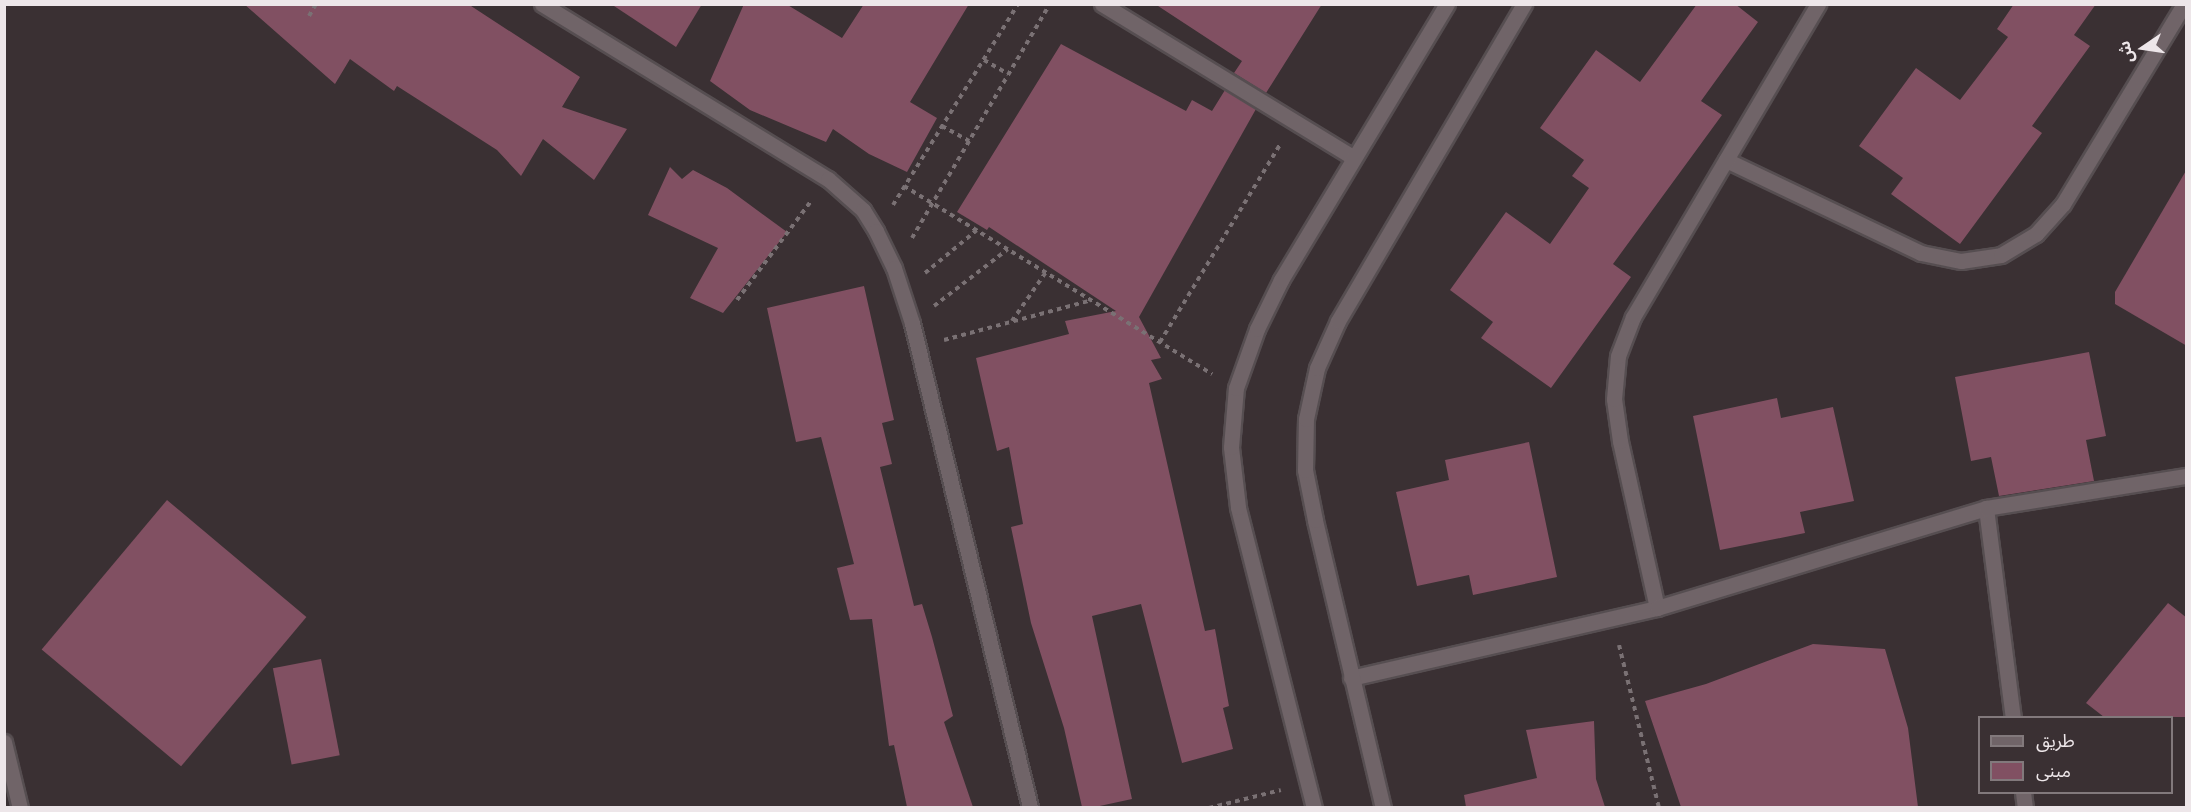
<!DOCTYPE html>
<html>
<head>
<meta charset="utf-8">
<style>
	body { margin:0 }
	#map { position:relative; width:2191px; height:812px; overflow:hidden; background:#3a3033; font-family:"IBM Plex Serif","Noto Sans Arabic",serif }
	div>[style] { position:absolute }
	.building>* { inset:0; background:#815062; transform-origin:0 0 }
	.path>* { height:4px; margin-top:-2px; transform-origin:0; background:repeating-linear-gradient(90deg,#7a7174 0 4.5px,transparent 0 9px) }
	.roads { filter:drop-shadow(2px 0 #564e51) drop-shadow(-2px 0 #564e51) drop-shadow(0 2px #564e51) drop-shadow(0 -2px #564e51) }
	.minor>* { height:15px; margin:-7.5px; padding:0 7.5px; transform-origin:7.5px; border-radius:7.5px; background:#706468 }
	span { translate:-50% -50%; white-space:nowrap; text-align:center; line-height:1.15; -webkit-text-stroke:5px #3a3033; paint-order:stroke }
	.frame { position:absolute; inset:0; border:6px solid #ede6e9; pointer-events:none }
	.legend { position:absolute; left:1978px; top:716px; width:195px; height:78px; box-sizing:border-box; background:#3a3033; border:2px solid #82797c; margin:0; padding:8px 10px; list-style:none; font-size:18px; color:#ede6e9 }
	.legend li { display:flex; align-items:center; gap:12px; height:30px }
	.legend b { width:30px; border:2px solid #82797c }
	.north { position:absolute; left:2113px; top:18px; width:60px; height:60px; -webkit-text-stroke:4px #3a3033; paint-order:stroke; rotate:257deg; font-size:16px; font-weight:700; line-height:24px; text-align:center; color:#ede6e9 }
	.north::after { content:''; display:block; margin:auto; width:21px; height:27px; background:#ede6e9; clip-path:polygon(50% 0,100% 100%,50% 72%,0 100%) }
</style>
</head>
<body>
<div id="map">
	<div class="building">
		<div style="clip-path:polygon(244px 4px,468px 4px,580px 77px,562px 107px,627px 129px,594px 180px,543px 139px,521px 176px,497px 150px,397px 86px,394px 91px,350px 59px,335px 84px)"></div>
		<div style="clip-path:polygon(611px 4px,702px 4px,676px 47px)"></div>
		<div style="clip-path:polygon(744px 4px,786px 4px,842px 38px,864px 4px,969px 4px,910px 102px,937px 118px,907px 172px,869px 154px,833px 129px,826px 142px,750px 110px,710px 81px)"></div>
		<div style="clip-path:polygon(1155px 4px,1322px 4px,1266px 93px,1234px 73px,1242px 61px)"></div>
		<div style="clip-path:polygon(1697px 4px,1735px 4px,1758px 22px,1701px 101px,1722px 115px,1613px 264px,1631px 277px,1551px 388px,1481px 338px,1493px 322px,1450px 290px,1506px 212px,1550px 244px,1589px 188px,1572px 176px,1584px 160px,1540px 128px,1596px 50px,1640px 82px)"></div>
		<div style="clip-path:polygon(2014px 4px,2096px 4px,2074px 35px,2090px 46px,2032px 126px,2042px 133px,1960px 244px,1891px 194px,1903px 178px,1859px 146px,1916px 68px,1960px 100px,2008px 37px,1997px 29px)"></div>
		<div style="clip-path:polygon(1061px 44px,1186px 111px,1192px 100px,1212px 111px,1225px 90px,1256px 109px,1139px 317px,1161px 358px,1151px 360px,1162px 379px,1149px 383px,1205px 631px,1215px 629px,1229px 706px,1223px 708px,1233px 749px,1182px 763px,1141px 604px,1092px 616px,1132px 799px,1095px 807px,1082px 807px,1064px 728px,1031px 623px,1011px 527px,1023px 524px,1009px 447px,997px 451px,976px 358px,1069px 334px,1065px 321px,1116px 311px,989px 227px,987px 230px,957px 212px)"></div>
		<div style="clip-path:polygon(670px 167px,682px 179px,693px 170px,727px 188px,787px 232px,723px 313px,690px 298px,718px 248px,648px 215px)"></div>
		<div style="clip-path:polygon(2187px 169px,2187px 346px,2115px 304px,2115px 292px)"></div>
		<div style="clip-path:polygon(864px 286px,894px 420px,882px 423px,892px 464px,880px 467px,914px 606px,922px 604px,932px 637px,953px 716px,944px 722px,973px 807px,907px 807px,894px 745px,889px 746px,872px 619px,850px 620px,837px 568px,854px 564px,821px 437px,796px 442px,767px 308px)"></div>
		<div style="clip-path:polygon(2089px 352px,2106px 436px,2086px 440px,2094px 481px,1999px 496px,1991px 457px,1971px 461px,1955px 377px)"></div>
		<div style="clip-path:polygon(1777px 398px,1781px 418px,1833px 407px,1854px 501px,1800px 512px,1805px 533px,1720px 550px,1693px 416px)"></div>
		<div style="clip-path:polygon(1529px 442px,1557px 577px,1473px 595px,1469px 575px,1417px 586px,1396px 492px,1449px 480px,1445px 460px)"></div>
		<div style="left:167px;top:500px;width:182px;height:195px;rotate:40deg"></div>
		<div style="clip-path:polygon(2168px 603px,2187px 618px,2187px 717px,2104px 717px,2086px 703px)"></div>
		<div style="clip-path:polygon(1813px 644px,1885px 649px,1908px 728px,1918px 807px,1681px 807px,1645px 701px,1706px 684px)"></div>
		<div style="left:321px;top:659px;width:98px;height:49px;rotate:79deg"></div>
		<div style="clip-path:polygon(1594px 721px,1596px 779px,1605px 807px,1466px 807px,1464px 795px,1537px 778px,1526px 730px)"></div>
	</div>
	<div class="path">
		<div style="left:309px;top:16px;width:14px;rotate:-60deg"></div>
		<div style="left:984px;top:60px;width:28px;rotate:30deg"></div>
		<div style="left:942px;top:126px;width:31px;rotate:29deg"></div>
		<div style="left:904px;top:186px;width:361px;rotate:31.4deg"></div>
		<div style="left:893px;top:205px;width:237px;rotate:-58.1deg"></div>
		<div style="left:912px;top:238px;width:272px;rotate:-59.5deg"></div>
		<div style="left:925px;top:273px;width:67px;rotate:-39.6deg"></div>
		<div style="left:737px;top:300px;width:124px;rotate:-53.2deg"></div>
		<div style="left:934px;top:306px;width:93px;rotate:-37.6deg"></div>
		<div style="left:1012px;top:321px;width:60px;rotate:-55.2deg"></div>
		<div style="left:944px;top:340px;width:153px;rotate:-15.1deg"></div>
		<div style="left:1160px;top:342px;width:231px;rotate:-58.7deg"></div>
		<div style="left:1619px;top:645px;width:168px;rotate:76.2deg"></div>
		<div style="left:1209px;top:808px;width:74px;rotate:-14deg"></div>
	</div>
	<div class="roads">
		<div class="minor">
			<div style="left:542px;top:4px;width:335px;rotate:31.5deg"></div>
			<div style="left:828px;top:179px;width:47px;rotate:41.5deg"></div>
			<div style="left:863px;top:210px;width:25px;rotate:58deg"></div>
			<div style="left:876px;top:231px;width:41px;rotate:64.1deg"></div>
			<div style="left:894px;top:268px;width:58px;rotate:71.9deg"></div>
			<div style="left:912px;top:323px;width:499px;rotate:76.3deg"></div>
			<div style="left:1102px;top:4px;width:294px;rotate:31.4deg"></div>
			<div style="left:1726px;top:160px;width:216px;rotate:25.5deg"></div>
			<div style="left:1921px;top:253px;width:41px;rotate:11.3deg"></div>
			<div style="left:1961px;top:261px;width:40px;rotate:-8.5deg"></div>
			<div style="left:2001px;top:255px;width:41px;rotate:-31deg"></div>
			<div style="left:2036px;top:234px;width:40px;rotate:-48deg"></div>
			<div style="left:2063px;top:204px;width:234px;rotate:-58.8deg"></div>
			<div style="left:1986px;top:508px;width:212px;rotate:82.7deg"></div>
			<div style="left:1657px;top:608px;width:171px;rotate:-102.5deg"></div>
			<div style="left:1620px;top:441px;width:42px;rotate:-98.1deg"></div>
			<div style="left:1614px;top:399px;width:43px;rotate:-84.7deg"></div>
			<div style="left:1618px;top:356px;width:42px;rotate:-69deg"></div>
			<div style="left:1633px;top:317px;width:364px;rotate:-59.4deg"></div>
			<div style="left:1351px;top:678px;width:314px;rotate:-12.9deg"></div>
			<div style="left:1657px;top:608px;width:344px;rotate:-16.9deg"></div>
			<div style="left:1986px;top:508px;width:203px;rotate:-9.1deg"></div>
			<div style="left:4px;top:742px;width:68px;rotate:76.4deg"></div>
			<div style="left:2023px;top:792px;width:16px;rotate:83deg"></div>
			<div style="left:1314px;top:808px;width:310px;rotate:-104.2deg"></div>
			<div style="left:1238px;top:507px;width:60px;rotate:-96.7deg"></div>
			<div style="left:1231px;top:447px;width:59px;rotate:-85.2deg"></div>
			<div style="left:1236px;top:388px;width:63px;rotate:-70.4deg"></div>
			<div style="left:1257px;top:329px;width:55px;rotate:-63.9deg"></div>
			<div style="left:1281px;top:280px;width:322px;rotate:-59deg"></div>
			<div style="left:1383px;top:808px;width:296px;rotate:-103.3deg"></div>
			<div style="left:1315px;top:520px;width:51px;rotate:-101.3deg"></div>
			<div style="left:1305px;top:470px;width:51px;rotate:-88.9deg"></div>
			<div style="left:1306px;top:419px;width:52px;rotate:-77.8deg"></div>
			<div style="left:1317px;top:368px;width:51px;rotate:-65.9deg"></div>
			<div style="left:1338px;top:321px;width:368px;rotate:-59.6deg"></div>
		</div>
	</div>
	<div class="frame"></div>
	<ul class="legend">
	<li><b style="height:8px;background:#706468"></b>طريق</li>
	<li><b style="height:16px;background:#815062"></b>مبنى</li>
	</ul>
	<div class="north">ش</div>
</div>
</body>
</html>
